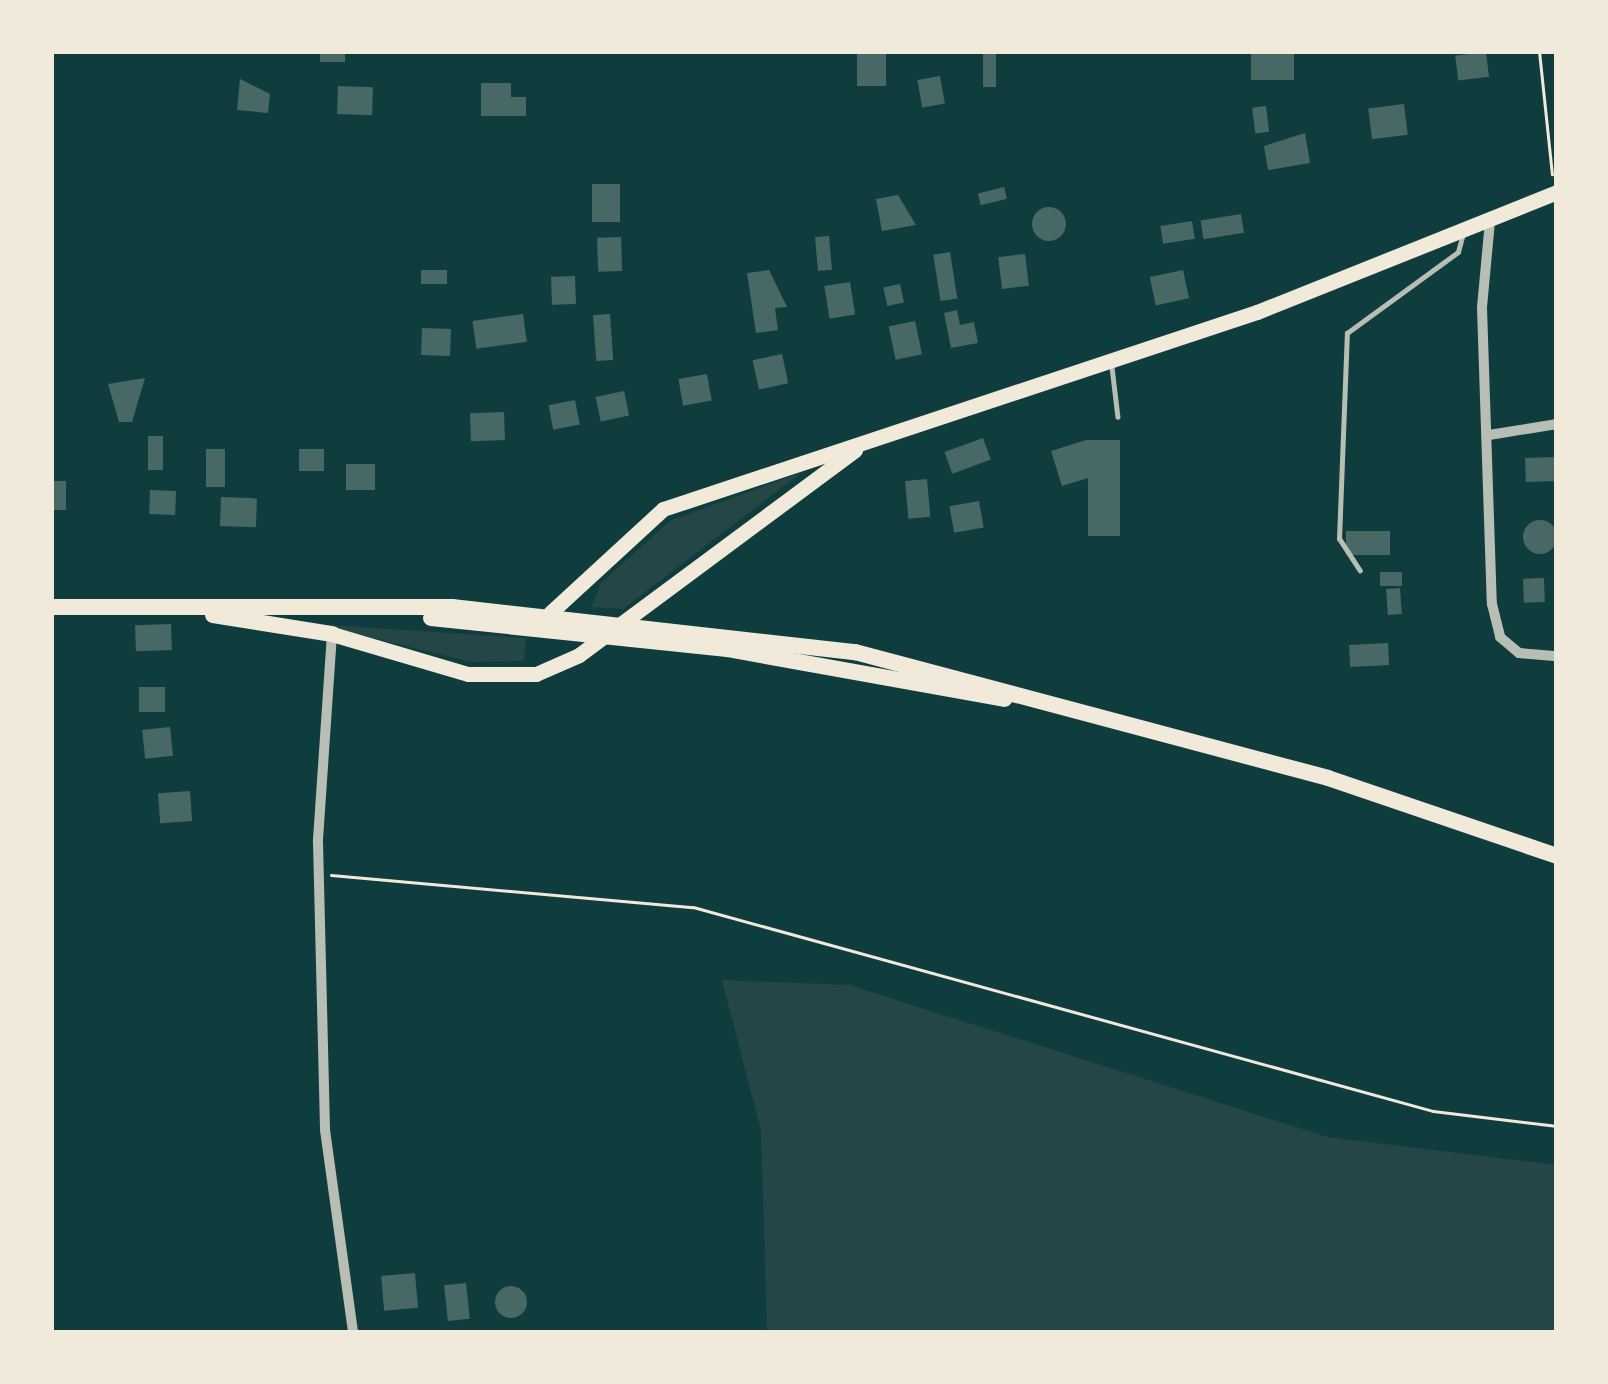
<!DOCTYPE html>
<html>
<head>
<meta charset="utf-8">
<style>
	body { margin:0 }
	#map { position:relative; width:1608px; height:1384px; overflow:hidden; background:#0f3d3e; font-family:"Noto Sans",sans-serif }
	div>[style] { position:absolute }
	.green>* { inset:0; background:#244646 }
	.building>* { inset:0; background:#486865; transform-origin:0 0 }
	.round { border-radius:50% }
	.path>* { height:3px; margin:-1.5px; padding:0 1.5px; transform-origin:1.5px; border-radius:1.5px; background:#f1e9da }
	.service>* { height:4.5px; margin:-2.25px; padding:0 2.25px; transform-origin:2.25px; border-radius:2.25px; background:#b8beb3 }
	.minor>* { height:10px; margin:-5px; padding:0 5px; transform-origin:5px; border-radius:5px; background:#b8beb3 }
	.secondary>* { height:15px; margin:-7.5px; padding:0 7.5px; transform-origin:7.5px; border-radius:7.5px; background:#f1e9da }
	.primary>* { height:16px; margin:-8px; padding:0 8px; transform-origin:8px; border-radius:8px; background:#f1e9da }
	span { translate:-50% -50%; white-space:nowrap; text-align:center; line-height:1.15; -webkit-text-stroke:12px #f1e9da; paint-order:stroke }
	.frame { position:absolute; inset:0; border:54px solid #f1e9da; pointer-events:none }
</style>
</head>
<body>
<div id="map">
	<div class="green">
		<div style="clip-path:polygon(801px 473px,623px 609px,591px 607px,601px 583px,671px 520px)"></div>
		<div style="clip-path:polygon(316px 624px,526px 638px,524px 661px,471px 662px)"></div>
		<div style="clip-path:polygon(722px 980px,849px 985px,1327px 1137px,1557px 1165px,1557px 1333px,767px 1333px,761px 1131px)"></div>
	</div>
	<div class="building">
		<div style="left:320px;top:51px;width:25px;height:11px"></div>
		<div style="left:857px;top:51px;width:29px;height:35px"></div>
		<div style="left:983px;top:51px;width:13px;height:36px"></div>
		<div style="left:1251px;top:51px;width:43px;height:29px"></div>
		<div style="left:1486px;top:52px;width:25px;height:31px;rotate:83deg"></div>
		<div style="left:940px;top:76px;width:28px;height:23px;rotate:80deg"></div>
		<div style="clip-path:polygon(240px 79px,270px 94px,268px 113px,237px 110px)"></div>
		<div style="clip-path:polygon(481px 83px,511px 83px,511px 97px,526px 97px,526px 116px,481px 116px)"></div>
		<div style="left:338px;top:86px;width:35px;height:28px;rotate:2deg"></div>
		<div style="left:1404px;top:104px;width:31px;height:36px;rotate:83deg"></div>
		<div style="left:1266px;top:106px;width:26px;height:14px;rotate:83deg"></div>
		<div style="clip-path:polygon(1305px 133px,1310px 163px,1268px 170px,1264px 146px)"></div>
		<div style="left:620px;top:184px;width:38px;height:28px;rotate:90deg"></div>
		<div style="left:1004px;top:187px;width:12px;height:27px;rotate:76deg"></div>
		<div style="clip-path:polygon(898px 195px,916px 225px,882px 231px,876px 199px)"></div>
		<div class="round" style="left:1032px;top:207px;width:34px;height:34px"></div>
		<div style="left:1241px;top:214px;width:19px;height:41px;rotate:81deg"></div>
		<div style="left:1192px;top:221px;width:18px;height:32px;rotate:81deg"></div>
		<div style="left:829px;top:236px;width:34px;height:14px;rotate:85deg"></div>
		<div style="left:621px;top:237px;width:34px;height:24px;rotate:88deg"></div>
		<div style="left:950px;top:252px;width:47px;height:17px;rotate:81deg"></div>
		<div style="left:1025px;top:254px;width:32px;height:27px;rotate:83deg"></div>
		<div style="left:421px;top:270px;width:26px;height:14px"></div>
		<div style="clip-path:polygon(769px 270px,787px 307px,775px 308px,778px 330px,756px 333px,747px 273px)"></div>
		<div style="left:1183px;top:270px;width:29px;height:34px;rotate:78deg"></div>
		<div style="left:575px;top:276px;width:28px;height:24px;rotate:88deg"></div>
		<div style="left:850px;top:282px;width:33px;height:26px;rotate:81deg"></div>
		<div style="left:900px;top:284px;width:19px;height:17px;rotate:78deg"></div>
		<div style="clip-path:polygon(957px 310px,960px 325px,974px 322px,978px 343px,951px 348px,944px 313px)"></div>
		<div style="left:523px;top:314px;width:28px;height:51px;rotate:82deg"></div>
		<div style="left:610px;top:314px;width:46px;height:17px;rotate:86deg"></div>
		<div style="left:915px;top:321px;width:34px;height:27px;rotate:78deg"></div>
		<div style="left:422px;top:328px;width:29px;height:27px;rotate:2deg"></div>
		<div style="left:782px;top:354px;width:30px;height:30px;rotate:78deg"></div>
		<div style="left:707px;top:374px;width:27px;height:29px;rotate:80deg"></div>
		<div style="clip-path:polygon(145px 378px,132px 422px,119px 422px,108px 384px)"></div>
		<div style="left:624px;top:391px;width:25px;height:29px;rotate:78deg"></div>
		<div style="left:575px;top:400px;width:25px;height:27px;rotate:79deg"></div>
		<div style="left:504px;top:412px;width:28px;height:34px;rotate:88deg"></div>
		<div style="left:148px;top:436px;width:15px;height:34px"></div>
		<div style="left:983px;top:438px;width:23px;height:41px;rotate:70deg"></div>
		<div style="clip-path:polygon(1086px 440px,1120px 440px,1120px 536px,1088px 536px,1088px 478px,1062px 486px,1051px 451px)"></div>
		<div style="left:206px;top:449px;width:19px;height:38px"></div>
		<div style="left:299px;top:449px;width:25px;height:22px"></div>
		<div style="left:1556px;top:457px;width:24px;height:31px;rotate:88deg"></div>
		<div style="left:346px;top:464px;width:29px;height:26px"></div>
		<div style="left:927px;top:479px;width:38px;height:22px;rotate:85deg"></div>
		<div style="left:51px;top:481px;width:15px;height:29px"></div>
		<div style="left:150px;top:490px;width:26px;height:24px;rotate:2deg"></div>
		<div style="left:221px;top:497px;width:36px;height:29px;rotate:2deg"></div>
		<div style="left:979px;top:501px;width:27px;height:30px;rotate:80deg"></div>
		<div class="round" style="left:1523px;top:520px;width:34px;height:34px"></div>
		<div style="left:1346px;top:531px;width:44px;height:24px"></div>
		<div style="left:1402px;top:572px;width:14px;height:22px;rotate:90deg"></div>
		<div style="left:1544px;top:578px;width:24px;height:21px;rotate:88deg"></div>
		<div style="left:1400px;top:588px;width:26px;height:14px;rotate:86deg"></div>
		<div style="left:171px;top:624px;width:26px;height:36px;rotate:88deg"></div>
		<div style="left:1388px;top:643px;width:22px;height:39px;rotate:87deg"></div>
		<div style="left:165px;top:687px;width:25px;height:26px;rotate:90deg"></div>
		<div style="left:170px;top:727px;width:29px;height:28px;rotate:84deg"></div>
		<div style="left:190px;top:791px;width:30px;height:32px;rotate:86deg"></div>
		<div style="left:415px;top:1273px;width:35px;height:34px;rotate:85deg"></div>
		<div style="left:466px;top:1283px;width:36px;height:22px;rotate:84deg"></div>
		<div class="round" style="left:495px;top:1286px;width:32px;height:32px"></div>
	</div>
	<div class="path">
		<div style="left:1539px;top:51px;width:124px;rotate:84deg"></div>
		<div style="left:331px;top:875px;width:363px;rotate:5.1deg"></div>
		<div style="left:693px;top:907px;width:768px;rotate:15.41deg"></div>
		<div style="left:1433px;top:1111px;width:125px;rotate:6.9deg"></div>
	</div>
	<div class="service">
		<div style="left:1112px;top:367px;width:50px;rotate:83.2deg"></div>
		<div style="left:1360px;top:571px;width:38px;rotate:-123deg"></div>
		<div style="left:1339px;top:539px;width:206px;rotate:-87.8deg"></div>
		<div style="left:1347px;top:333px;width:137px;rotate:-36.1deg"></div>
		<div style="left:1458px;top:252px;width:16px;rotate:-75deg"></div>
	</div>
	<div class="minor">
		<div style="left:1490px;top:221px;width:87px;rotate:95.3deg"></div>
		<div style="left:1482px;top:308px;width:296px;rotate:88.1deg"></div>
		<div style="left:1492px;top:604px;width:34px;rotate:76deg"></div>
		<div style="left:1500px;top:637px;width:25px;rotate:40deg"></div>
		<div style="left:1519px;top:653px;width:38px;rotate:5deg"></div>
		<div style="left:1489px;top:435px;width:69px;rotate:-9.2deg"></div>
		<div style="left:332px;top:634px;width:208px;rotate:93.9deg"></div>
		<div style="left:318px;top:842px;width:288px;rotate:88.6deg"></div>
		<div style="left:325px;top:1130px;width:205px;rotate:82.1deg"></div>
	</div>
	<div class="secondary">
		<div style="left:550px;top:613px;width:154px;rotate:-42.6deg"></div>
		<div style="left:663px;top:509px;width:626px;rotate:-18.35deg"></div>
		<div style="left:1257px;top:312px;width:323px;rotate:-21.8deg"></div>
		<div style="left:332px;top:634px;width:142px;rotate:16.4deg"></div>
		<div style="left:468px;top:674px;width:68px"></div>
		<div style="left:536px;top:674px;width:47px;rotate:-23.8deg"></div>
		<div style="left:579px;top:655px;width:344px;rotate:-36.6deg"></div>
	</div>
	<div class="primary">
		<div style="left:51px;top:607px;width:401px"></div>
		<div style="left:452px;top:607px;width:406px;rotate:6.4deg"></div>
		<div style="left:855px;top:652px;width:489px;rotate:14.9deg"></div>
		<div style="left:1328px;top:778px;width:242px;rotate:18.8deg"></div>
		<div style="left:213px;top:615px;width:121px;rotate:9.1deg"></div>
		<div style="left:431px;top:618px;width:298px;rotate:6deg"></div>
		<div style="left:727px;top:649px;width:282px;rotate:10.2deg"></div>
	</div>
	<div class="frame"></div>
</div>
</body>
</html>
